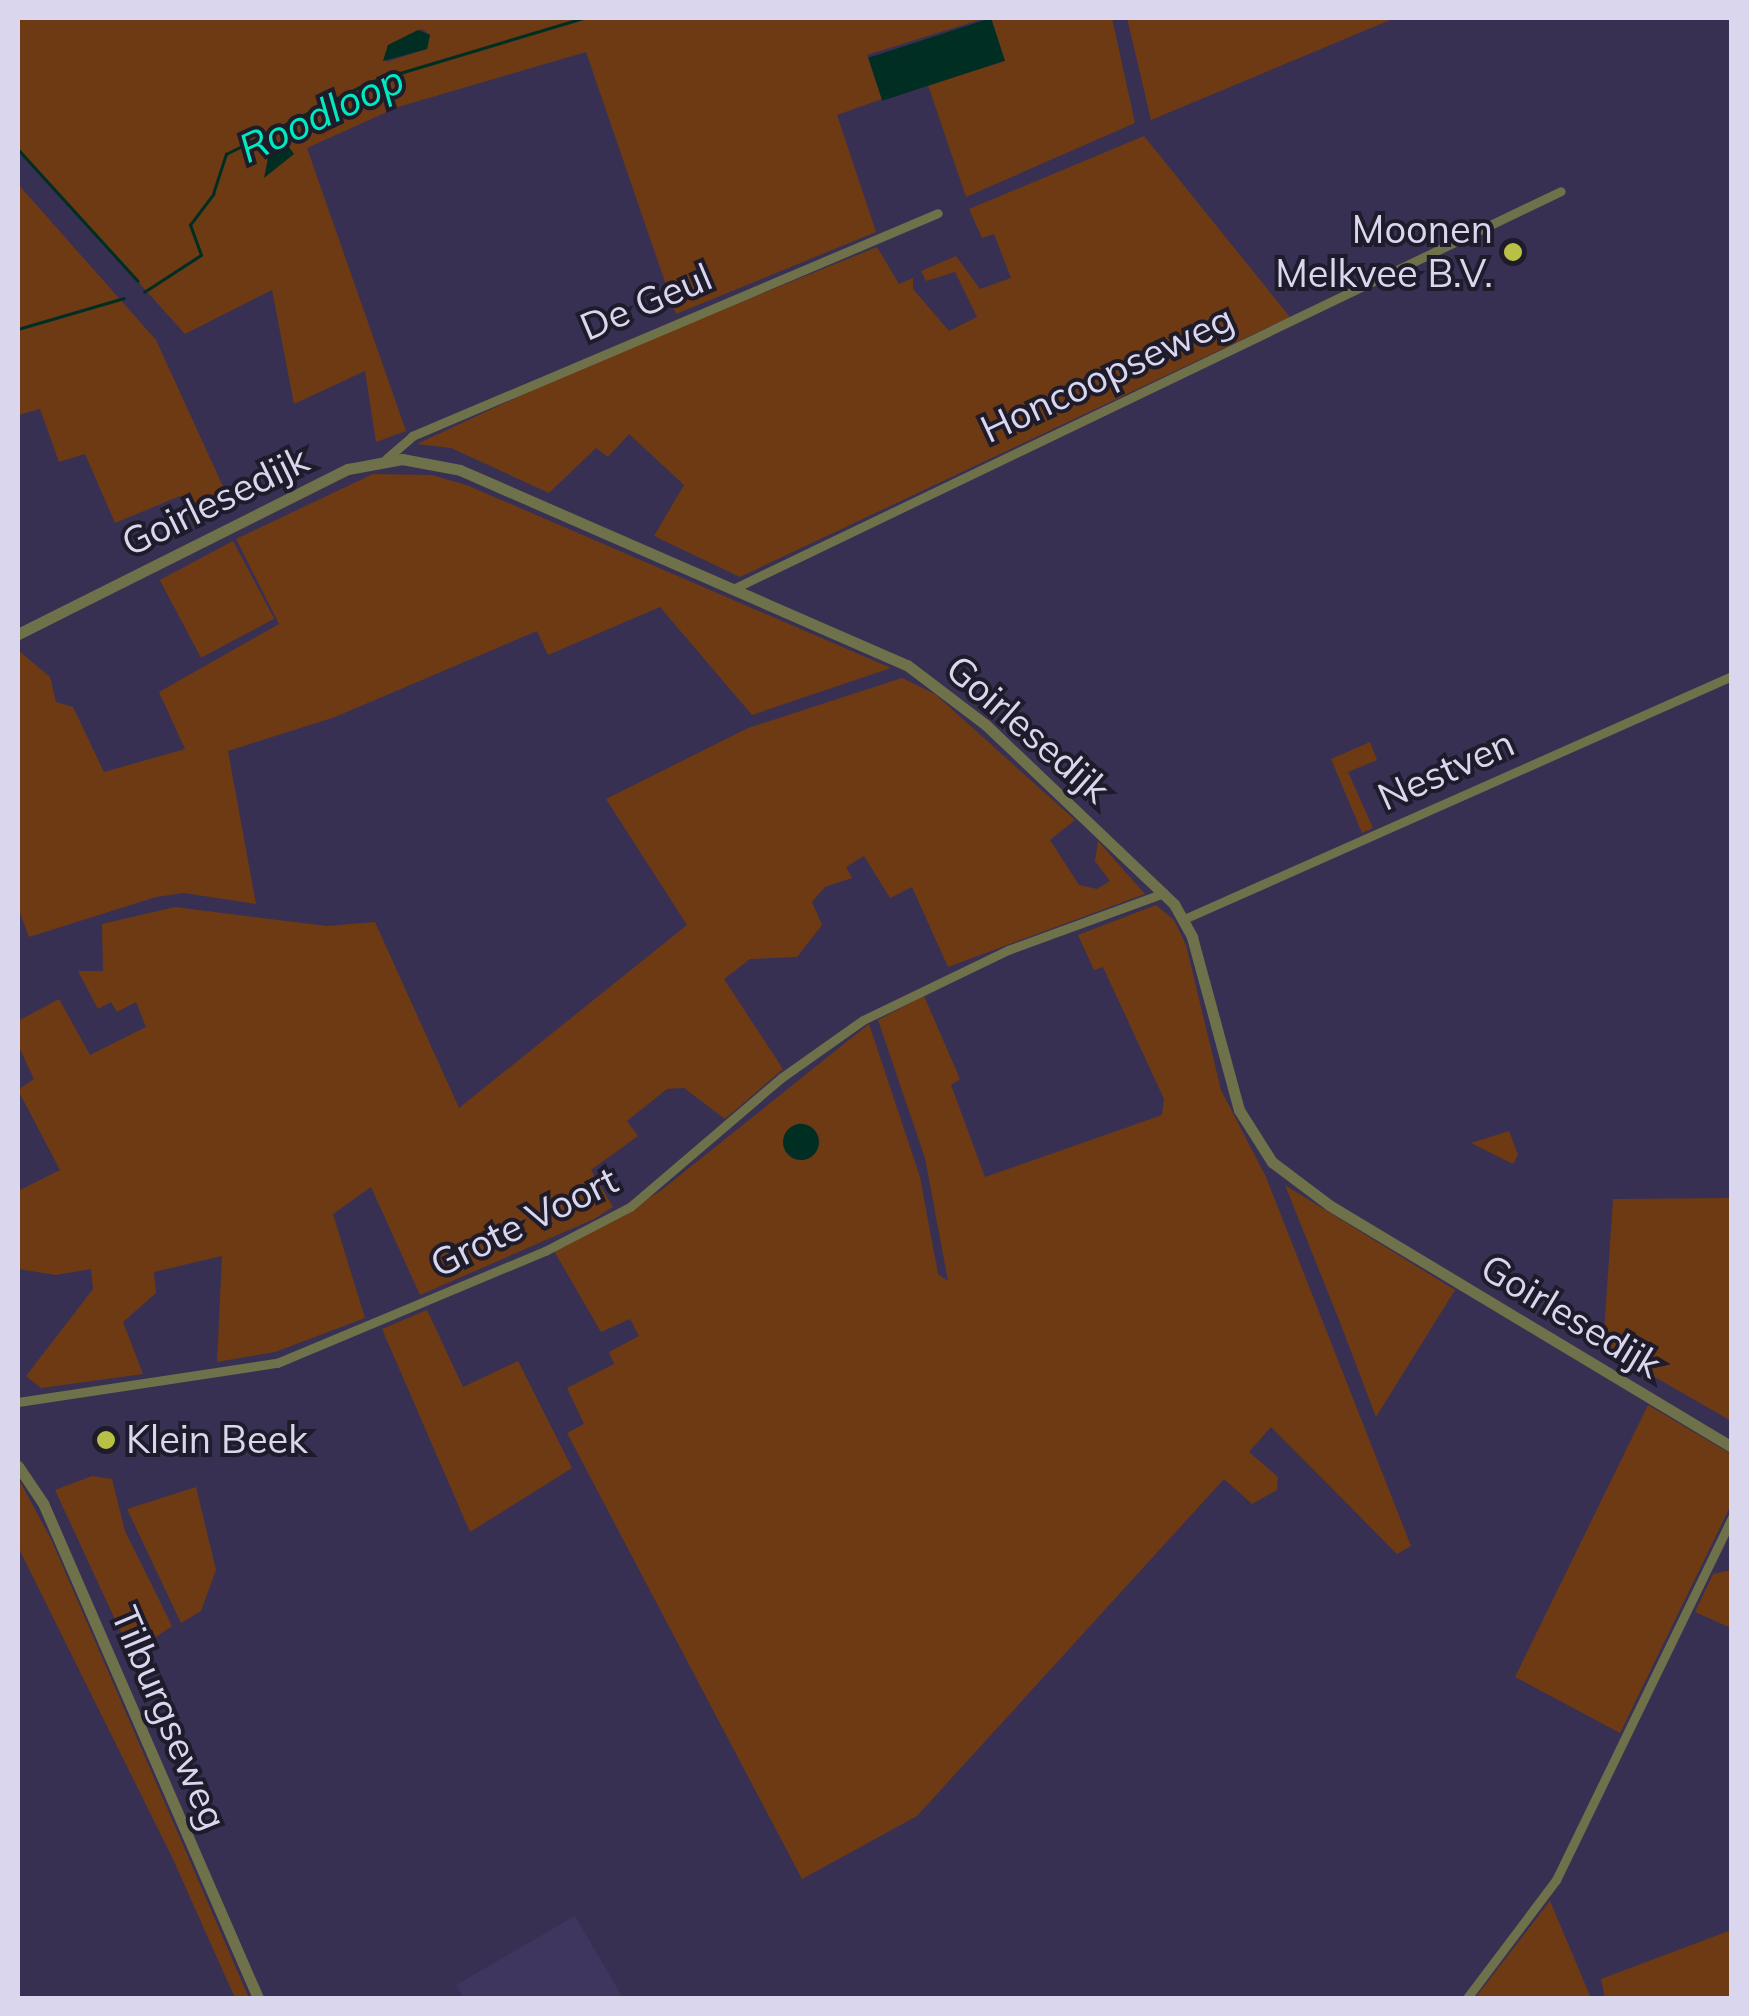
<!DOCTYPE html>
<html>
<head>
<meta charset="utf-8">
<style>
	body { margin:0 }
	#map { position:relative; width:1749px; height:2016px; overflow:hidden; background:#373053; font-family:Mulish,sans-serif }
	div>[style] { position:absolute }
	.built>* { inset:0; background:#3f3660 }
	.green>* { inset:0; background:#6d3a14; transform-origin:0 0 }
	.water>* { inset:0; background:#002e23; transform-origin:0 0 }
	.round { border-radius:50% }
	.stream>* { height:2.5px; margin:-1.25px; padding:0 1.25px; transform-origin:1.25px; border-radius:1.25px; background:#002e23 }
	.minor>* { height:9px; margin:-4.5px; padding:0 4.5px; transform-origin:4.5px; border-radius:4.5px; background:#6e7149 }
	.tertiary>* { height:11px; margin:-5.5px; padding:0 5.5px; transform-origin:5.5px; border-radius:5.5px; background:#6e7149 }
	.dots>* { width:28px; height:28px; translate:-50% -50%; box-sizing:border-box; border:5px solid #1e1b2b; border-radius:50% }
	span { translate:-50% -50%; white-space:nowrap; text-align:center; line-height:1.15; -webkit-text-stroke:8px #1e1b2b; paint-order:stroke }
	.poi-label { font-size:38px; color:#dad6ed }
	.right { translate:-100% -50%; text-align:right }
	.left { translate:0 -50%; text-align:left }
	.street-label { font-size:38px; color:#dad6ed }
	.water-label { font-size:40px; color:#01eabe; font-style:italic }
	.frame { position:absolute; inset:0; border:20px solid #dad6ed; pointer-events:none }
</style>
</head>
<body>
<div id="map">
	<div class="built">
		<div style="clip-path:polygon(575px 1916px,623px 1998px,464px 1998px,456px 1985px)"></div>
	</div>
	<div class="green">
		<div style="clip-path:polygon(evenodd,18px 18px,985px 18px,867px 55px,882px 99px,837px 115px,876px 232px,676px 314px,586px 52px,398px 107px,307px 148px,406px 431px,376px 442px,365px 371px,294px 404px,272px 290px,185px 334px,18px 148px,18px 18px,422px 29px,430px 35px,427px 49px,386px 62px,388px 45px,422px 29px)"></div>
		<div style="clip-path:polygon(991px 18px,1112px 18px,1135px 123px,966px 197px,928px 85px,1005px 61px)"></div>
		<div style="clip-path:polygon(1127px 18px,1395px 18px,1151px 120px)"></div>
		<div style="clip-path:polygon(1144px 136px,1290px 317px,740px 577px,654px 536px,684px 485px,629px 434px,608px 457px,596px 448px,549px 493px,451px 448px,417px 444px,588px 364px,877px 247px,899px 284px,913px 278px,913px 289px,949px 331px,977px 317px,955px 272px,926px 281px,921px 271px,956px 256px,980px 289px,1011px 278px,994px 234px,982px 238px,969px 209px)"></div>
		<div style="clip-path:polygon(18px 184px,156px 340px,232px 506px,193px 525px,180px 496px,115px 523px,85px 454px,59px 462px,40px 409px,18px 415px)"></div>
		<div style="clip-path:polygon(373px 474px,432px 475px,469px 486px,891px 668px,752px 715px,660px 607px,548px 655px,537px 631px,335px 717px,228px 751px,256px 904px,184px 893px,156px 897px,29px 937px,18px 908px,18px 650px,50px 677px,56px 702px,73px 707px,104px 772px,185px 749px,159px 692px,279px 624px,236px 539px)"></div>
		<div style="left:233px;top:541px;width:88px;height:83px;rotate:62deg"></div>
		<div style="clip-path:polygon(902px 678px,935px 694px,1075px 820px,1050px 840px,1079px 885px,1097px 889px,1110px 881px,1095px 861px,1098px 841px,1145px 894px,948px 967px,912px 887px,890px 898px,864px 856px,846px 867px,852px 878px,825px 887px,812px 902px,822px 925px,797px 957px,750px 959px,724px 979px,783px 1069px,725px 1119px,684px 1088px,667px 1089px,627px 1121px,638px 1136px,591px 1170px,613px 1207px,594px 1219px,420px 1295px,371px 1187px,333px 1214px,365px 1318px,275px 1352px,217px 1362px,222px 1256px,154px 1272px,156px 1293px,123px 1322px,143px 1374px,41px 1388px,26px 1376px,93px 1289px,91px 1269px,56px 1275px,18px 1269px,18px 1191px,60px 1170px,18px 1090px,34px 1079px,18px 1045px,18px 1021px,59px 999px,90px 1055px,146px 1027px,136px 1002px,117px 1012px,111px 1002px,98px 1009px,78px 971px,103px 971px,102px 924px,175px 907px,327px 926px,375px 922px,459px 1108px,687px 925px,606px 799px,748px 728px)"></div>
		<div style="clip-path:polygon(1370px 742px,1377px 760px,1348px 772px,1373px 828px,1362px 833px,1331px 759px)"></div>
		<div style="clip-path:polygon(evenodd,1156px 905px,1174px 920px,1186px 945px,1221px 1090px,1266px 1177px,1411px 1546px,1397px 1554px,1271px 1427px,1249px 1452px,1278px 1477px,1277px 1490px,1252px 1504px,1224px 1479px,917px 1816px,802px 1879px,567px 1433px,584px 1424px,567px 1388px,614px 1364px,609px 1352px,639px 1336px,630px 1319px,601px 1332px,554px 1251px,659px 1192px,869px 1024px,920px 1177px,938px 1274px,948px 1281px,925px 1158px,878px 1020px,924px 996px,960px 1079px,951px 1085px,985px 1177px,1162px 1115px,1164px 1099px,1103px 967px,1094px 970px,1078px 935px,1156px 905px,800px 1123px,813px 1128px,804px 1160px,794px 1159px,783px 1142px,788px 1130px,800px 1123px)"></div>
		<div style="clip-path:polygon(1509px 1131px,1518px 1155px,1513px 1164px,1471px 1143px)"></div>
		<div style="clip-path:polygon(1285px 1185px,1455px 1290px,1376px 1417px,1339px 1320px)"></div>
		<div style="clip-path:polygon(1731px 1198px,1732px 1198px,1731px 1421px,1603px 1347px,1613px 1199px)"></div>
		<div style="clip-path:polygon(427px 1310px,463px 1387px,518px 1361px,572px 1468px,470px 1532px,382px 1329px)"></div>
		<div style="clip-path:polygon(1648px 1405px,1731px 1454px,1731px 1505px,1620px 1733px,1515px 1677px)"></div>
		<div style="clip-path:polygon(92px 1476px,112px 1479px,125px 1531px,172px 1626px,131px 1654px,55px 1490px)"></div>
		<div style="clip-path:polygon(18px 1478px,51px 1539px,249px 1998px,235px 1998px,172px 1857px,18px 1547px)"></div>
		<div style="clip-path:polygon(196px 1487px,216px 1570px,201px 1611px,181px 1623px,127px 1509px)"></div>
		<div style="clip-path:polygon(1731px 1570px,1732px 1570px,1731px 1628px,1695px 1612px,1713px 1574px)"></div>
		<div style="clip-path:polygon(1550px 1901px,1591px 1998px,1475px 1998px,1479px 1993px)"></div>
		<div style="clip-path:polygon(1731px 1930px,1731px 1998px,1605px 1998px,1601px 1979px)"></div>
	</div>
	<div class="water">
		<div style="left:991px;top:18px;width:45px;height:129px;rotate:72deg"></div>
		<div style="clip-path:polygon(418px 30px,430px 35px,427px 49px,383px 61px,388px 45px)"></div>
		<div style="clip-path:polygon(286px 143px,294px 154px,264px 178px,270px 148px)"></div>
		<div class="round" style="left:783px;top:1124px;width:36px;height:36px"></div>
	</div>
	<div class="stream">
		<div style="left:18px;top:149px;width:178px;rotate:47.7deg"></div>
		<div style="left:144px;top:292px;width:68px;rotate:-33deg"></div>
		<div style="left:201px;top:255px;width:32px;rotate:-110deg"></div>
		<div style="left:190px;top:225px;width:39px;rotate:-53deg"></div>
		<div style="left:213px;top:194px;width:42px;rotate:-72deg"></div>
		<div style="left:226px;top:154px;width:161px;rotate:-26.6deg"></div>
		<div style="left:370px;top:82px;width:223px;rotate:-16.7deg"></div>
		<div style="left:18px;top:329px;width:110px;rotate:-16.3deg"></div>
	</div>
	<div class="minor">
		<div style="left:386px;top:459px;width:35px;rotate:-41deg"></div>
		<div style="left:412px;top:436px;width:571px;rotate:-22.97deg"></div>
		<div style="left:735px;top:588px;width:916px;rotate:-25.67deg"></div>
		<div style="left:1184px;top:919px;width:599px;rotate:-23.91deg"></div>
		<div style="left:18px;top:1402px;width:262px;rotate:-8.6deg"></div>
		<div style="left:277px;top:1363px;width:290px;rotate:-22.7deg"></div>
		<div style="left:545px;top:1251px;width:96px;rotate:-27.4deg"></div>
		<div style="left:630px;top:1207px;width:199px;rotate:-40.5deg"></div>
		<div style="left:781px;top:1078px;width:100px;rotate:-35.3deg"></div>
		<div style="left:863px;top:1020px;width:161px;rotate:-25.8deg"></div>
		<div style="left:1008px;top:950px;width:166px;rotate:-20.1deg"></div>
		<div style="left:1467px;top:1998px;width:148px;rotate:-53deg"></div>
		<div style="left:1556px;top:1880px;width:403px;rotate:-64.1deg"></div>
	</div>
	<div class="tertiary">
		<div style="left:18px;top:634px;width:369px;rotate:-26.6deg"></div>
		<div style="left:348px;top:469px;width:55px;rotate:-10.5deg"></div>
		<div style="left:402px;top:459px;width:59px;rotate:10.7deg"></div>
		<div style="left:460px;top:470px;width:488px;rotate:23.6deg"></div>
		<div style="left:907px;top:665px;width:99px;rotate:37.2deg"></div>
		<div style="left:986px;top:725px;width:260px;rotate:43.6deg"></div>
		<div style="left:1174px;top:904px;width:38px;rotate:61deg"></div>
		<div style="left:1192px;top:937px;width:179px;rotate:74.8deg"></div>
		<div style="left:1239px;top:1110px;width:62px;rotate:57.6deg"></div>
		<div style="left:1272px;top:1162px;width:71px;rotate:37deg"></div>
		<div style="left:1329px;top:1205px;width:470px;rotate:31deg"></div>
		<div style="left:18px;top:1466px;width:45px;rotate:56deg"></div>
		<div style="left:43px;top:1503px;width:540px;rotate:66.52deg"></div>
	</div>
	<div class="dots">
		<div style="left:1513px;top:252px;background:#b9c046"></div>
		<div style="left:106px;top:1440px;background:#b9c046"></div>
	</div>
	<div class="poi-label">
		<span class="right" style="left:1493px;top:252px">Moonen<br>Melkvee B.V.</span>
		<span class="left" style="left:126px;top:1440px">Klein Beek</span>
	</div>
	<div class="street-label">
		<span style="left:646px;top:302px;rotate:-23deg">De Geul</span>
		<span style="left:1107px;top:374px;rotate:-25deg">Honcoopseweg</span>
		<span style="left:215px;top:501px;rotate:-26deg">Goirlesedijk</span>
		<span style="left:1028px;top:729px;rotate:41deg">Goirlesedijk</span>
		<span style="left:1446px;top:770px;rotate:-24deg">Nestven</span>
		<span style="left:524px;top:1222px;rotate:-26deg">Grote Voort</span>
		<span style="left:1571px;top:1316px;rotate:31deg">Goirlesedijk</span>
		<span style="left:169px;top:1718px;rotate:67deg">Tilburgseweg</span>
	</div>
	<div class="water-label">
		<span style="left:321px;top:113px;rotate:-25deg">Roodloop</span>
	</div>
	<div class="frame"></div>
</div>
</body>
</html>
